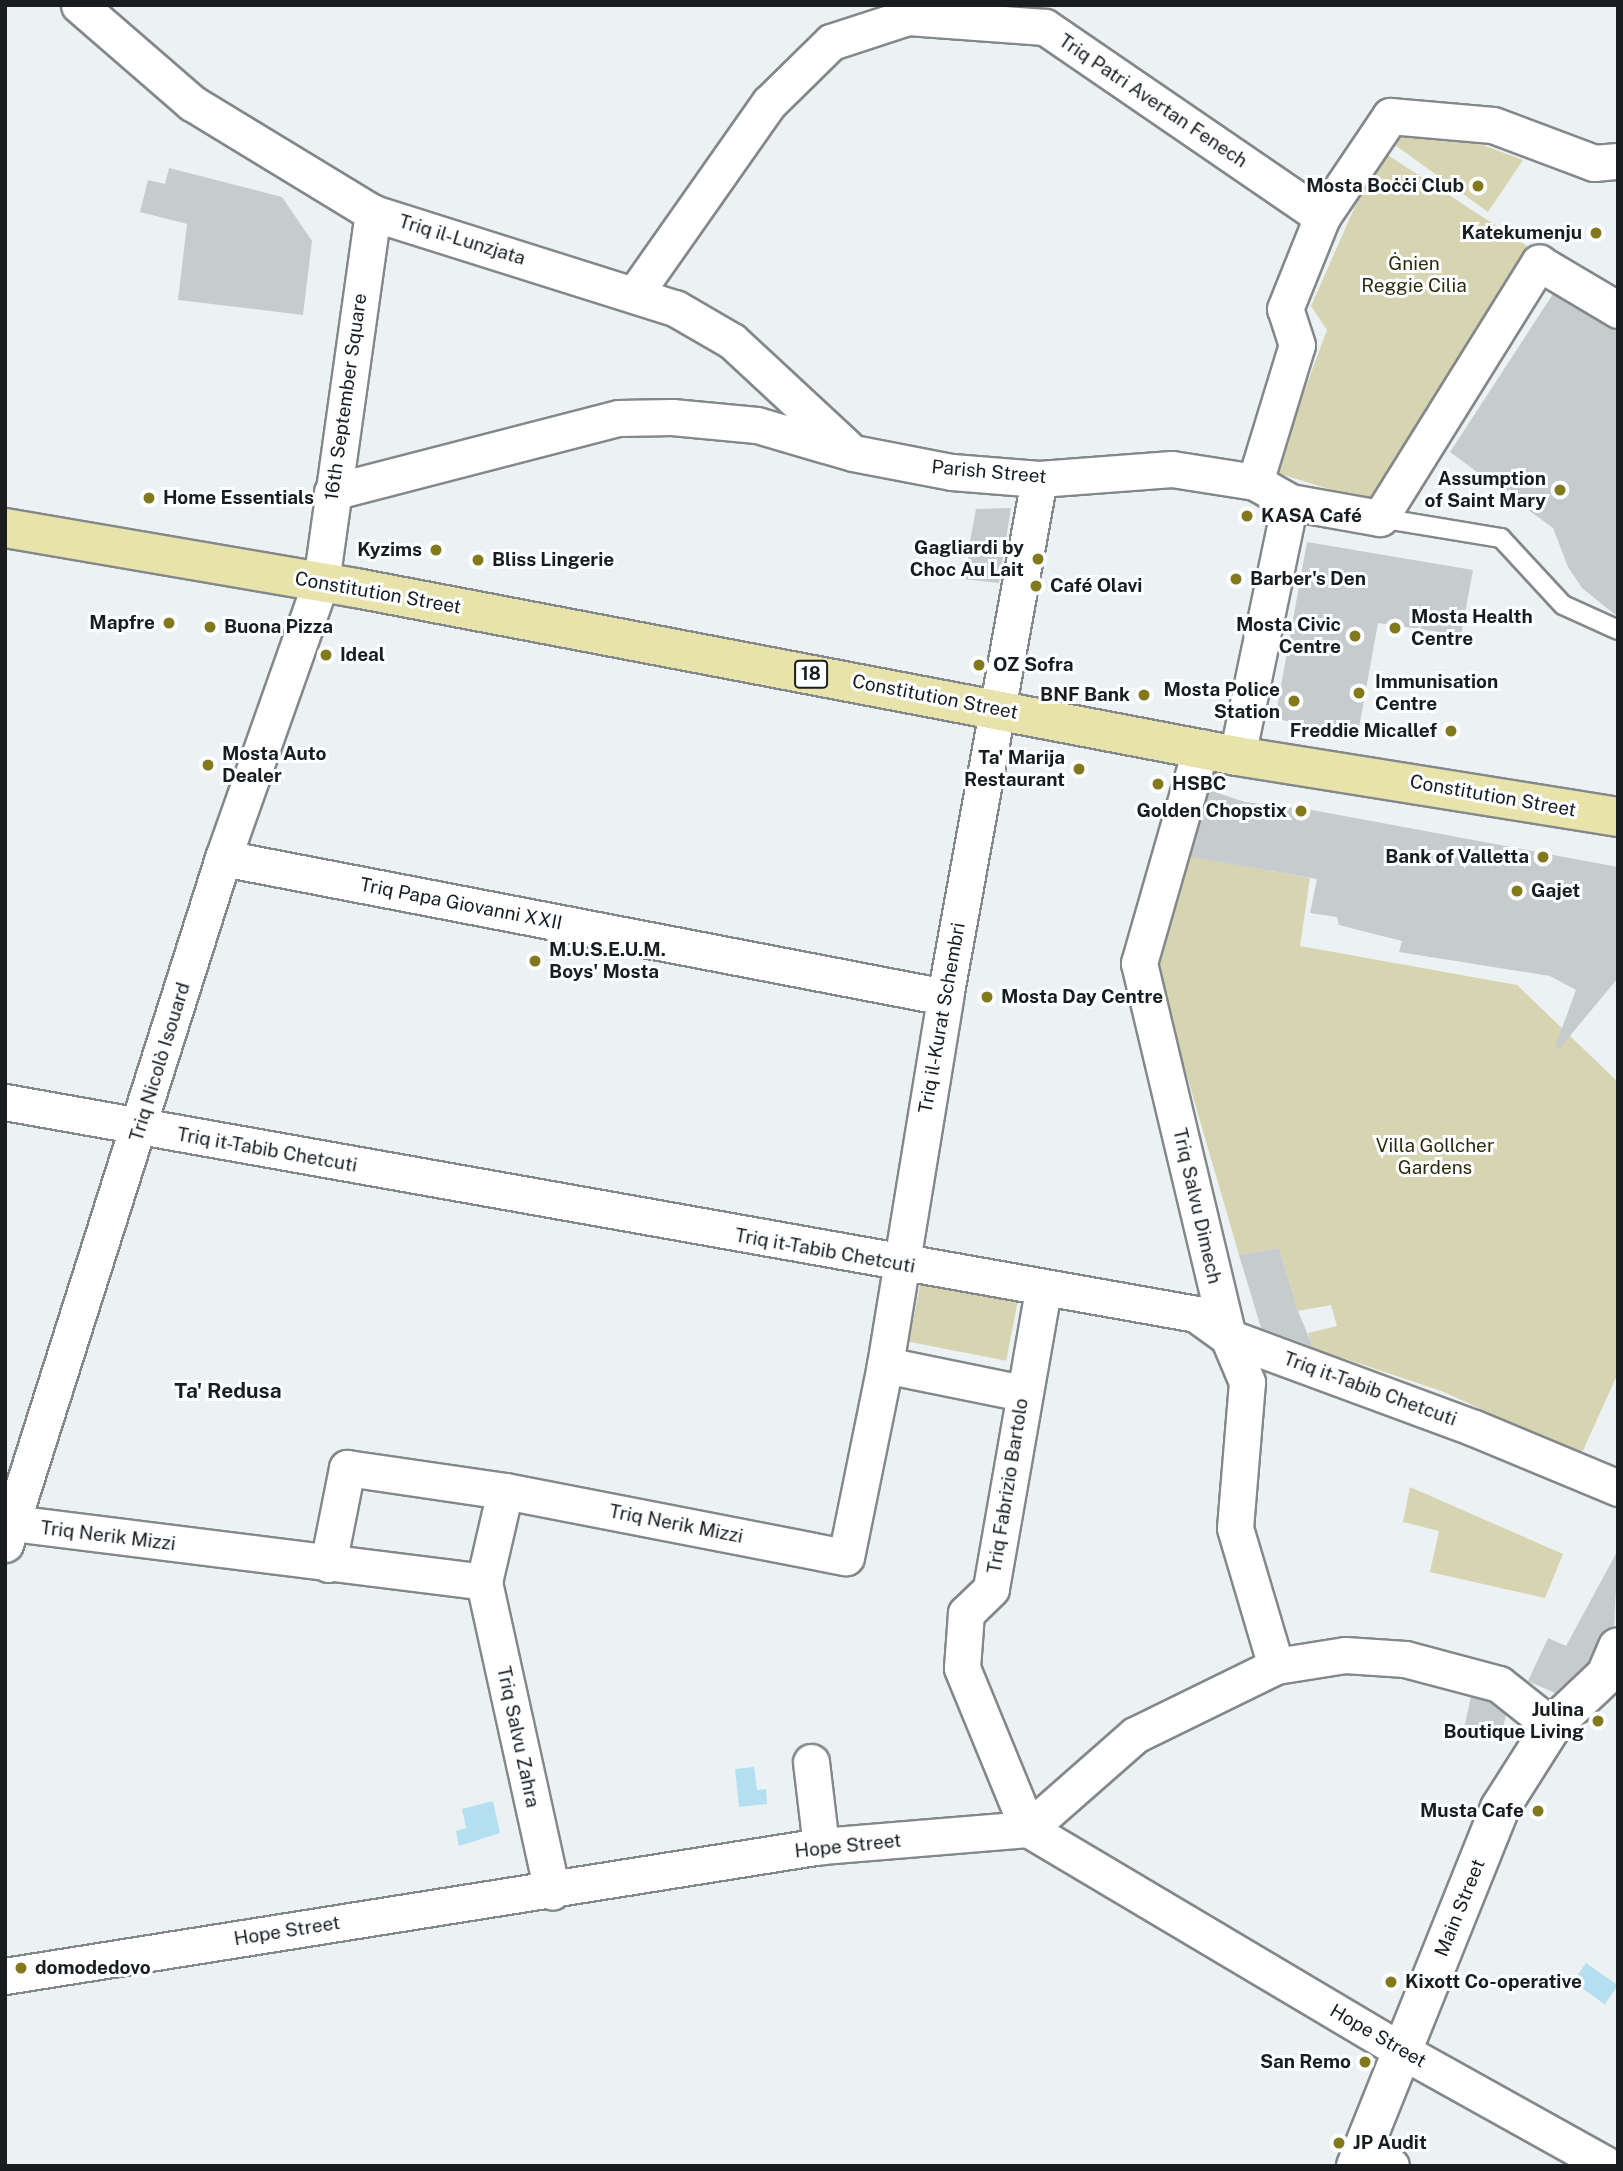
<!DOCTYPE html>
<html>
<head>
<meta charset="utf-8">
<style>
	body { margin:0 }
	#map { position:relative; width:1623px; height:2171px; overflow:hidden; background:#ecf2f4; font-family:"Public Sans",sans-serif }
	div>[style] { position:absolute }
	.green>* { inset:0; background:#d7d4b1; transform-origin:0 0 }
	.water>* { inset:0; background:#b3dff1; transform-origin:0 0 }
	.building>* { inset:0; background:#c6cbcd }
	.roads { filter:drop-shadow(2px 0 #83888a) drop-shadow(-2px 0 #83888a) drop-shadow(0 2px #83888a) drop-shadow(0 -2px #83888a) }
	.lane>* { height:18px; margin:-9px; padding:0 9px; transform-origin:9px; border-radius:9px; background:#fff }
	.street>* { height:35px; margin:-17.5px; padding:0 17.5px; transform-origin:17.5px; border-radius:17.5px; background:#fff }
	.secondary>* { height:38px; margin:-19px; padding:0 19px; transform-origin:19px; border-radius:19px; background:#fff }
	.primary>* { height:38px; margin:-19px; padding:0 19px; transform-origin:19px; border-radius:19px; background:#e8e3ab }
	.dots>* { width:19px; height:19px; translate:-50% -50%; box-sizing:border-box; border:4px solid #fdfeff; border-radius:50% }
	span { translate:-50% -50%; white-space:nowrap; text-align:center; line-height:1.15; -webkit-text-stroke:6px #fdfeff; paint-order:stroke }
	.shield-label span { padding:2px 5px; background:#fdfeff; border:2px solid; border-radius:5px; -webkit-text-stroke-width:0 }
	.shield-label { font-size:18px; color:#1a1c1d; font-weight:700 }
	.street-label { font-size:19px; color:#1a1c1d }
	.poi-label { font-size:19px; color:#1a1c1d; font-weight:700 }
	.right { translate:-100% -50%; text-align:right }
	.left { translate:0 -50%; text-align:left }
	.park-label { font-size:19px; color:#2d2a09 }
	.neighbourhood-label { font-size:21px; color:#1a1c1d; font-weight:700 }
	.frame { position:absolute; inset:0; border:7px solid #1a1c1d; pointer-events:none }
</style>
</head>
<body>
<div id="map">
	<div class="green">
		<div style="clip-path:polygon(1408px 117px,1523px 160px,1488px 212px,1388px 140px)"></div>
		<div style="clip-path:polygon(1380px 150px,1527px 246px,1368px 501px,1274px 472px,1327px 330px,1311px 306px)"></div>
		<div style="clip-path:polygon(1187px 856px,1310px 878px,1300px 946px,1517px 985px,1618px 1082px,1618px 1373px,1581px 1455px,1444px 1392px,1313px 1348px,1308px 1333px,1337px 1326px,1331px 1305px,1298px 1311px,1279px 1248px,1239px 1255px,1156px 969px)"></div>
		<div style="left:922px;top:1275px;width:99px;height:68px;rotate:11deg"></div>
		<div style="clip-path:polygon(1410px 1487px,1563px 1554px,1545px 1598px,1430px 1572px,1439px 1531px,1403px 1522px)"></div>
	</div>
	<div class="water">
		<div style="clip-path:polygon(754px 1767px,757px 1790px,766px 1789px,767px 1804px,739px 1807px,735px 1769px)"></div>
		<div style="clip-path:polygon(493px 1801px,500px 1833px,459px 1846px,456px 1831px,466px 1828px,462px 1809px)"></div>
		<div style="left:1586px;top:1963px;width:39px;height:23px;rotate:35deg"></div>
	</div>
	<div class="building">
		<div style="clip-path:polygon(169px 168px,282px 197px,312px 241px,303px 315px,178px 300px,187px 224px,140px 212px,148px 180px,165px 184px)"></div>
		<div style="clip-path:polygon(1553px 294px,1618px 332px,1618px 617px,1582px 588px,1568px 567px,1553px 528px,1450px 452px)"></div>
		<div style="clip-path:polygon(1011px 508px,999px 583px,963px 579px,976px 509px)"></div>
		<div style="clip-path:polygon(1307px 542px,1473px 570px,1461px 635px,1378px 623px,1358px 733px,1275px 719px)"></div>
		<div style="clip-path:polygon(1209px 790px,1245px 802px,1312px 810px,1618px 867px,1618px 978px,1559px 1049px,1555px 1047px,1576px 990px,1550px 976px,1399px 952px,1402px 941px,1339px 925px,1337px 917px,1310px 913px,1317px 879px,1190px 857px)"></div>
		<div style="clip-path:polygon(1279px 1248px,1298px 1311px,1313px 1347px,1261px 1328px,1239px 1255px)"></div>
		<div style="clip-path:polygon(1618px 1550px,1614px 1626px,1604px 1630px,1588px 1662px,1555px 1693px,1528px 1681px,1548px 1638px,1566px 1646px)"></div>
		<div style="clip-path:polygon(1471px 1697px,1490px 1702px,1506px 1715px,1501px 1736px,1464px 1728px)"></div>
	</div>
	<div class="roads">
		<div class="lane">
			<div style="left:1380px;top:518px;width:123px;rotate:9.4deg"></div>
			<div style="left:1501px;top:538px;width:91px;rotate:47.2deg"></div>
			<div style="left:1563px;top:605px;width:60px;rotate:24.4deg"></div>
		</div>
		<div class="street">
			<div style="left:79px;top:5px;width:150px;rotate:40.9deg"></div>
			<div style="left:192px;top:103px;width:212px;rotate:31.3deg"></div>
			<div style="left:373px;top:213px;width:317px;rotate:17.5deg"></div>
			<div style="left:675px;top:308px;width:66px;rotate:30.1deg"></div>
			<div style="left:732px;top:341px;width:156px;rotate:42.9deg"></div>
			<div style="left:636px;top:292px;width:231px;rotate:-54.9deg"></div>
			<div style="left:769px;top:103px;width:87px;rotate:-44.5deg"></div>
			<div style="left:831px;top:42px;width:81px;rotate:-18deg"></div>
			<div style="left:908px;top:17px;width:137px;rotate:4.2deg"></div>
			<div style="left:1045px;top:27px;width:336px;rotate:34.4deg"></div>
			<div style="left:1255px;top:482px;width:143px;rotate:-73deg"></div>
			<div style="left:1297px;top:345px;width:38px;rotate:-108deg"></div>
			<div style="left:1285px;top:309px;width:99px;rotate:-68.1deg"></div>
			<div style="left:1322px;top:217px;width:122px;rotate:-56deg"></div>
			<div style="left:1390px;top:116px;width:103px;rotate:5deg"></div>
			<div style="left:1493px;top:125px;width:108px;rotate:20.6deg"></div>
			<div style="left:1594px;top:163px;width:24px;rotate:-5deg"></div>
			<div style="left:332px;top:492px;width:296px;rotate:-14.5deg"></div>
			<div style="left:619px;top:418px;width:53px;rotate:-1.1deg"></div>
			<div style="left:672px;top:417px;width:85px;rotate:5.4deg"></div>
			<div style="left:757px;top:425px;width:100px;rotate:16.3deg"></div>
			<div style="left:853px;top:453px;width:101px;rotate:10.9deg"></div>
			<div style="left:952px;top:472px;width:87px;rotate:4.6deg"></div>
			<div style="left:1039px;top:479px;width:133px;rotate:-4.3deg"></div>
			<div style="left:1172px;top:469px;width:84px;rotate:8.9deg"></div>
			<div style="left:1255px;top:482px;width:40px;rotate:29.7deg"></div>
			<div style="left:1290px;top:502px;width:91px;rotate:10.1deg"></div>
			<div style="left:1380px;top:518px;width:301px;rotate:-58.1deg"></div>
			<div style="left:1539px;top:263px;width:92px;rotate:30.7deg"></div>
			<div style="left:1201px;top:747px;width:225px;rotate:106deg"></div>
			<div style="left:1139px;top:963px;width:384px;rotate:76.6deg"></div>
			<div style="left:1228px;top:1337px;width:49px;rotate:67.1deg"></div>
			<div style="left:1247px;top:1382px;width:146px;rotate:94.7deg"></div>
			<div style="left:1235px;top:1528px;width:144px;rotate:73.5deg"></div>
			<div style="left:1237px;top:756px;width:259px;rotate:-78.2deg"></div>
			<div style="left:223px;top:858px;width:735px;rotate:10.9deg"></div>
			<div style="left:5px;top:1102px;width:1210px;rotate:10.09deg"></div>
			<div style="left:1196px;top:1314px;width:39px;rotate:36deg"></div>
			<div style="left:1228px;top:1337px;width:262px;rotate:20.3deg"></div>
			<div style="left:1474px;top:1428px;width:156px;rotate:22.6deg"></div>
			<div style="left:1043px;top:1290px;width:303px;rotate:99.9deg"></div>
			<div style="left:991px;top:1589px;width:35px;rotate:136deg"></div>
			<div style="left:966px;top:1613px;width:55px;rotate:94.2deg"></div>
			<div style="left:962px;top:1668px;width:174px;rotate:67.7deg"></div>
			<div style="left:1028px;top:1829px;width:142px;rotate:-41.3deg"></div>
			<div style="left:1135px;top:1735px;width:157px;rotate:-26.1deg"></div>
			<div style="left:1276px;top:1666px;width:70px;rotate:-9.1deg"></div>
			<div style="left:1345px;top:1655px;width:60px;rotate:3.8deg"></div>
			<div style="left:1405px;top:1659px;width:97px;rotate:14.9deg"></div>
			<div style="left:1499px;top:1684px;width:68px;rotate:38.4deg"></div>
			<div style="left:885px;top:1365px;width:141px;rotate:11.5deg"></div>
			<div style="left:505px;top:1491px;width:93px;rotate:103deg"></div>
			<div style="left:484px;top:1582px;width:317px;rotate:77.6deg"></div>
			<div style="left:12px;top:1523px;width:476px;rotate:7.1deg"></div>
			<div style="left:5px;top:1544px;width:720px;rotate:-72.37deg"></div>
			<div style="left:223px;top:858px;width:293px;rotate:-70.5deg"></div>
			<div style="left:321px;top:582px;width:373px;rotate:-82deg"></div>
			<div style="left:328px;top:1564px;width:98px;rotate:-78.8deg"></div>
			<div style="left:347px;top:1468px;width:160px;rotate:8.3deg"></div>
			<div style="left:505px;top:1491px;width:347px;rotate:11deg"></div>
			<div style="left:846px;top:1557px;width:196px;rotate:-78.5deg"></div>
			<div style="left:885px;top:1365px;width:373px;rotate:-80.7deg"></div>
			<div style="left:945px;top:997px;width:526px;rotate:-79.71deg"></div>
			<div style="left:811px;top:1762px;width:85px;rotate:83.2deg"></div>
			<div style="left:5px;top:1976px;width:826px;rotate:-9.05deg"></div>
			<div style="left:821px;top:1846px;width:208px;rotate:-4.7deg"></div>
			<div style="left:1028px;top:1829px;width:435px;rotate:30.7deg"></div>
			<div style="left:1402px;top:2051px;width:237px;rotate:29.1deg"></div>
			<div style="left:1366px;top:2144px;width:33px;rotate:41deg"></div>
		</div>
		<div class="secondary">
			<div style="left:1356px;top:2166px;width:386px;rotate:-68.1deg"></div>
			<div style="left:1500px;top:1808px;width:97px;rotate:-57.6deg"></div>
			<div style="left:1552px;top:1726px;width:74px;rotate:-43.4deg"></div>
			<div style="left:1606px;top:1675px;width:30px;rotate:-67deg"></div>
		</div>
		<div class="primary">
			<div style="left:5px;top:528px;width:356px;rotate:9.7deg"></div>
			<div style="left:356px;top:588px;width:897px;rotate:10.8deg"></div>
			<div style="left:1237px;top:756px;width:386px;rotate:9.1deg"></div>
		</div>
	</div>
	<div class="dots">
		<div style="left:1478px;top:186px;background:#82791d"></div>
		<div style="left:1596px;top:233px;background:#82791d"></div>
		<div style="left:1560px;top:490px;background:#82791d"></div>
		<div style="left:149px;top:498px;background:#82791d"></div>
		<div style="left:1247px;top:516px;background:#82791d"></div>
		<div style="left:436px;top:550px;background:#82791d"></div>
		<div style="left:1038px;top:559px;background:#82791d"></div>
		<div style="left:478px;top:560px;background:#82791d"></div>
		<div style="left:1236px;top:579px;background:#82791d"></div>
		<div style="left:1036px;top:586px;background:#82791d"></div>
		<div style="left:169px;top:623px;background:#82791d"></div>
		<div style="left:210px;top:627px;background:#82791d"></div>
		<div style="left:1395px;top:628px;background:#82791d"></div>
		<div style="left:1355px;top:636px;background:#82791d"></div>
		<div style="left:326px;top:655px;background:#82791d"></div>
		<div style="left:979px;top:665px;background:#82791d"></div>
		<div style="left:1359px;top:693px;background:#82791d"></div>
		<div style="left:1144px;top:695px;background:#82791d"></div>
		<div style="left:1294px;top:701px;background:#82791d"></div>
		<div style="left:1451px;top:731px;background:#82791d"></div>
		<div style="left:208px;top:765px;background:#82791d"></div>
		<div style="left:1079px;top:769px;background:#82791d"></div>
		<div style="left:1158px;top:784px;background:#82791d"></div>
		<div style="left:1301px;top:811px;background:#82791d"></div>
		<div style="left:1543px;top:857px;background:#82791d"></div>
		<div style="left:1517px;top:891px;background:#82791d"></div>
		<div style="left:535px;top:961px;background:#82791d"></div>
		<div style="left:987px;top:997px;background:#82791d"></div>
		<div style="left:1598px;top:1721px;background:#82791d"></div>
		<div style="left:1538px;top:1811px;background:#82791d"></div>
		<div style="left:21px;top:1968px;background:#82791d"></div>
		<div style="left:1391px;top:1982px;background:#82791d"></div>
		<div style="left:1365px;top:2062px;background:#82791d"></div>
		<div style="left:1339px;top:2143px;background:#82791d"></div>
	</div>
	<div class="shield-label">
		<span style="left:811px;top:674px">18</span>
	</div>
	<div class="street-label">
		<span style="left:1153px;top:101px;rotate:34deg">Triq Patri Avertan Fenech</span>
		<span style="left:462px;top:240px;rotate:17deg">Triq il-Lunzjata</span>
		<span style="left:346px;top:397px;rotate:-82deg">16th September Square</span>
		<span style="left:989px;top:472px;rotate:5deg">Parish Street</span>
		<span style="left:378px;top:593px;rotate:10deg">Constitution Street</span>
		<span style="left:935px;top:697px;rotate:11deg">Constitution Street</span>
		<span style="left:1493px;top:796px;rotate:10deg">Constitution Street</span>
		<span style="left:461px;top:904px;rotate:11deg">Triq Papa Giovanni XXII</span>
		<span style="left:942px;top:1018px;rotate:-80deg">Triq il-Kurat Schembri</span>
		<span style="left:160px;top:1062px;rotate:-73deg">Triq Nicolò Isouard</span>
		<span style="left:267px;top:1150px;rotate:10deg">Triq it-Tabib Chetcuti</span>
		<span style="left:1197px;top:1206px;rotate:77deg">Triq Salvu Dimech</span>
		<span style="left:825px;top:1251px;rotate:10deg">Triq it-Tabib Chetcuti</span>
		<span style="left:1370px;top:1389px;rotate:20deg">Triq it-Tabib Chetcuti</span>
		<span style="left:1008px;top:1486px;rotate:-81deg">Triq Fabrizio Bartolo</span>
		<span style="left:676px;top:1524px;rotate:11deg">Triq Nerik Mizzi</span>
		<span style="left:108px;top:1536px;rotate:7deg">Triq Nerik Mizzi</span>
		<span style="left:518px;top:1737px;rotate:78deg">Triq Salvu Zahra</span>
		<span style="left:848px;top:1846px;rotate:-6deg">Hope Street</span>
		<span style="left:1460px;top:1908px;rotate:-68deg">Main Street</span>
		<span style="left:287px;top:1931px;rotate:-9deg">Hope Street</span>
		<span style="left:1378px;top:2036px;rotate:30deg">Hope Street</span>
	</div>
	<div class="poi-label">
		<span class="right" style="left:1464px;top:186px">Mosta Boċċi Club</span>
		<span class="right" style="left:1582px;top:233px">Katekumenju</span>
		<span class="right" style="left:1546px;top:490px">Assumption<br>of Saint Mary</span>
		<span class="left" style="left:163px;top:498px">Home Essentials</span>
		<span class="left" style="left:1261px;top:516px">KASA Café</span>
		<span class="right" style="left:1024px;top:559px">Gagliardi by<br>Choc Au Lait</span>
		<span class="right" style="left:422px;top:550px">Kyzims</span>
		<span class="left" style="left:492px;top:560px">Bliss Lingerie</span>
		<span class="left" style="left:1250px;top:579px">Barber's Den</span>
		<span class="left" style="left:1050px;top:586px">Café Olavi</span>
		<span class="left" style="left:1411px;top:628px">Mosta Health<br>Centre</span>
		<span class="right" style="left:155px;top:623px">Mapfre</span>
		<span class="right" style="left:1341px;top:636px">Mosta Civic<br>Centre</span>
		<span class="left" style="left:224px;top:627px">Buona Pizza</span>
		<span class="left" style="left:340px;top:655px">Ideal</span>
		<span class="left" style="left:993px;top:665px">OZ Sofra</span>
		<span class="left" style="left:1375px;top:693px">Immunisation<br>Centre</span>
		<span class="right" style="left:1280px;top:701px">Mosta Police<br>Station</span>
		<span class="right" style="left:1130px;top:695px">BNF Bank</span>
		<span class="right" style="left:1437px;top:731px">Freddie Micallef</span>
		<span class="left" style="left:222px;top:765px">Mosta Auto<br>Dealer</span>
		<span class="right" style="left:1065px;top:769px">Ta' Marija<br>Restaurant</span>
		<span class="left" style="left:1172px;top:784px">HSBC</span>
		<span class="right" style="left:1287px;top:811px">Golden Chopstix</span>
		<span class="right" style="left:1529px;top:857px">Bank of Valletta</span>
		<span class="left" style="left:1531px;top:891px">Gajet</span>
		<span class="left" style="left:549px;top:961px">M.U.S.E.U.M.<br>Boys' Mosta</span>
		<span class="left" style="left:1001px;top:997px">Mosta Day Centre</span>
		<span class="right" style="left:1584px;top:1721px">Julina<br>Boutique Living</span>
		<span class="right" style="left:1524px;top:1811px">Musta Cafe</span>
		<span class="left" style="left:35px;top:1968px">domodedovo</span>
		<span class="left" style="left:1405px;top:1982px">Kixott Co-operative</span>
		<span class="right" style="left:1351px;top:2062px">San Remo</span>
		<span class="left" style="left:1353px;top:2143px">JP Audit</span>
	</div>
	<div class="park-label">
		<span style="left:1414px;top:275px">Ġnien<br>Reggie Cilia</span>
		<span style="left:1435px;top:1157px">Villa Gollcher<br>Gardens</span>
	</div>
	<div class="neighbourhood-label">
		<span style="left:228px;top:1391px">Ta' Redusa</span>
	</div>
	<div class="frame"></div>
</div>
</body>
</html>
